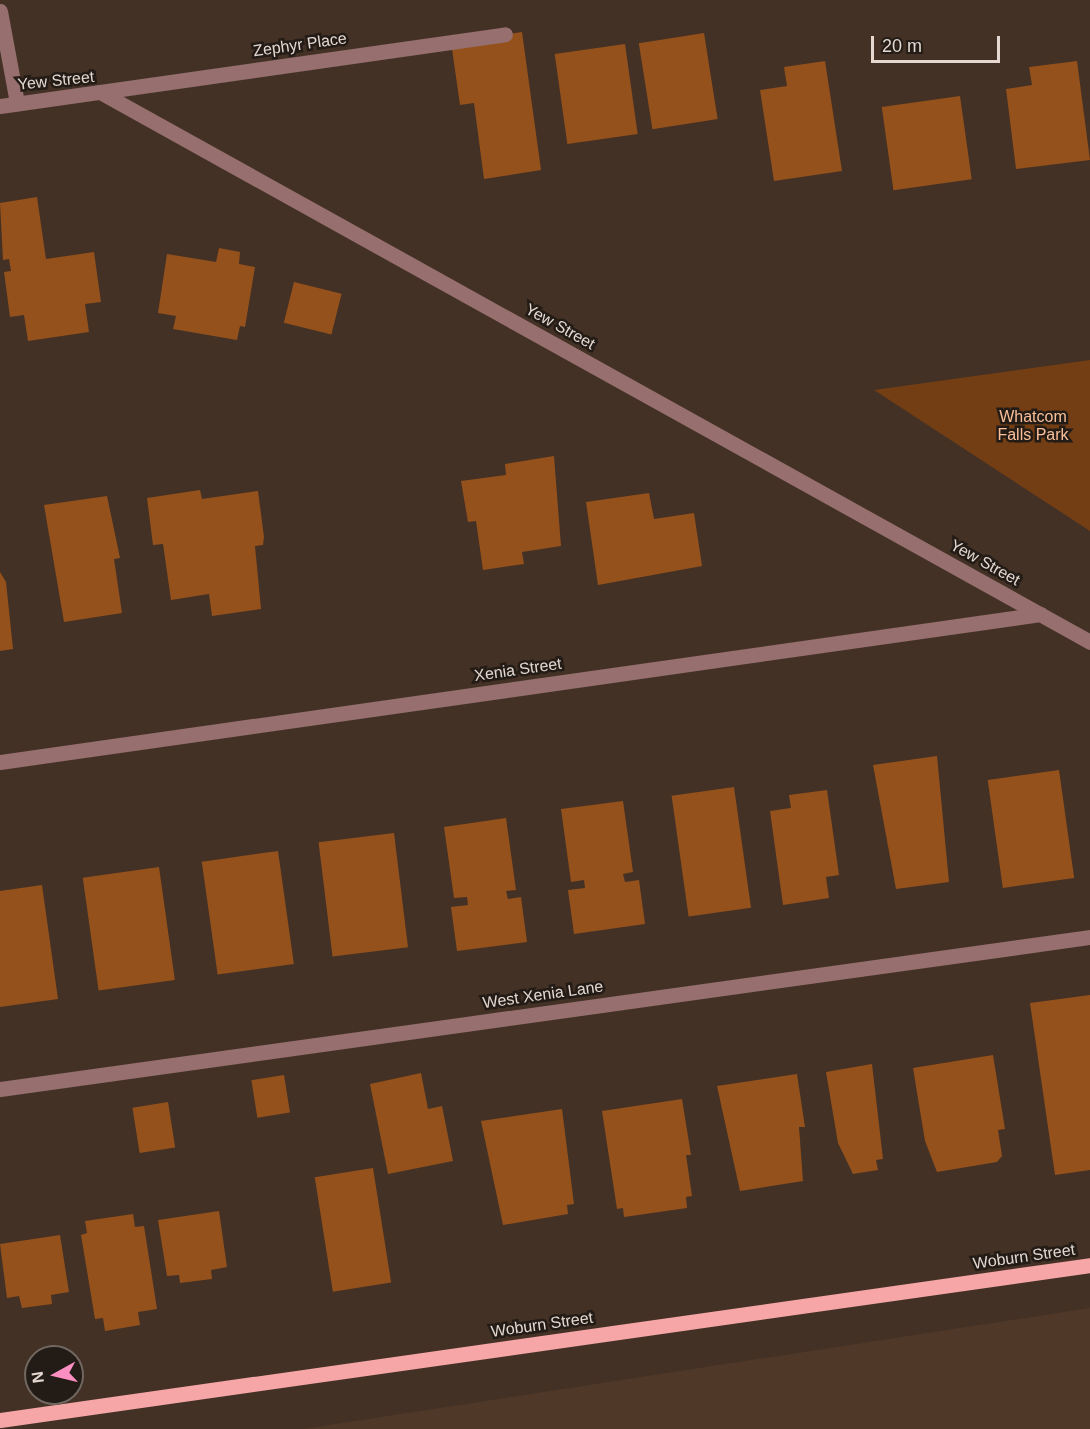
<!DOCTYPE html>
<html>
<head>
<meta charset="utf-8">
<style>
	body { margin:0 }
	#map { position:relative; width:1090px; height:1429px; overflow:hidden; background:#433125; font-family:Arial,sans-serif }
	div>[style] { position:absolute }
	.built>* { inset:0; background:#4f3828 }
	.green>* { inset:0; background:#733e14 }
	.building>* { inset:0; background:#95511b; transform-origin:0 0 }
	.minor>* { height:15px; margin:-7.5px; padding:0 7.5px; transform-origin:7.5px; border-radius:7.5px; background:#966f6e }
	.major>* { height:15px; margin:-7.5px; padding:0 7.5px; transform-origin:7.5px; border-radius:7.5px; background:#f6a6a6 }
	span { translate:-50% -50%; white-space:nowrap; text-align:center; line-height:1.15; -webkit-text-stroke:5px #231b15; paint-order:stroke }
	.street-label { font-size:16px; color:#e4d8d1 }
	.park-label { font-size:16px; color:#fabf99 }
	.north { position:absolute; left:24px; top:1345px; width:60px; height:60px; box-sizing:border-box; background:#231b15; border:2px solid #706760; border-radius:50%; rotate:262deg; font-size:16px; font-weight:700; line-height:24px; text-align:center; color:#e4d8d1 }
	.north::after { content:''; display:block; margin:auto; width:21px; height:27px; background:#fc8fc1; clip-path:polygon(50% 0,100% 100%,50% 72%,0 100%) }
	.scale { position:absolute; left:871px; top:36px; width:129px; height:27px; box-sizing:border-box; border:3px solid #e4d8d1; border-top:0; padding-left:8px; font-size:18px; line-height:21px; white-space:nowrap; color:#e4d8d1; -webkit-text-stroke:4px #231b15; paint-order:stroke }
</style>
</head>
<body>
<div id="map">
	<div class="built">
		<div style="clip-path:polygon(1090px 1308px,1090px 1429px,303px 1429px)"></div>
	</div>
	<div class="green">
		<div style="clip-path:polygon(1090px 360px,1090px 531px,874px 390px)"></div>
	</div>
	<div class="building">
		<div style="clip-path:polygon(522px 32px,541px 170px,484px 179px,474px 103px,460px 105px,451px 42px)"></div>
		<div style="left:704px;top:33px;width:87px;height:66px;rotate:81deg"></div>
		<div style="left:625px;top:44px;width:91px;height:71px;rotate:82deg"></div>
		<div style="clip-path:polygon(825px 61px,842px 171px,774px 181px,760px 90px,787px 86px,784px 67px)"></div>
		<div style="clip-path:polygon(1077px 61px,1090px 160px,1016px 169px,1006px 89px,1032px 85px,1029px 67px)"></div>
		<div style="left:960px;top:96px;width:84px;height:79px;rotate:82deg"></div>
		<div style="clip-path:polygon(37px 197px,46px 259px,94px 252px,101px 302px,85px 304px,89px 332px,28px 341px,24px 315px,10px 317px,4px 272px,11px 271px,9px 259px,3px 260px,0 203px)"></div>
		<div style="clip-path:polygon(219px 248px,240px 252px,239px 264px,255px 267px,245px 327px,240px 326px,237px 340px,173px 329px,176px 316px,158px 313px,167px 254px,216px 262px)"></div>
		<div style="left:294px;top:282px;width:49px;height:42px;rotate:14deg"></div>
		<div style="clip-path:polygon(554px 456px,561px 546px,522px 552px,524px 564px,483px 570px,476px 521px,468px 522px,461px 481px,506px 475px,505px 464px)"></div>
		<div style="clip-path:polygon(200px 490px,202px 499px,258px 491px,264px 537px,263px 545px,255px 546px,261px 609px,212px 616px,209px 594px,171px 600px,163px 544px,153px 545px,147px 498px)"></div>
		<div style="clip-path:polygon(649px 493px,654px 519px,694px 513px,702px 566px,598px 585px,586px 502px)"></div>
		<div style="clip-path:polygon(107px 496px,120px 558px,114px 559px,122px 613px,64px 622px,44px 505px)"></div>
		<div style="clip-path:polygon(0 572px,6px 582px,13px 649px,0 651px)"></div>
		<div style="clip-path:polygon(937px 756px,949px 882px,896px 889px,873px 765px)"></div>
		<div style="left:1059px;top:770px;width:109px;height:72px;rotate:82deg"></div>
		<div style="left:734px;top:787px;width:122px;height:63px;rotate:82deg"></div>
		<div style="clip-path:polygon(827px 790px,839px 875px,826px 877px,829px 898px,783px 905px,770px 811px,791px 808px,789px 795px)"></div>
		<div style="clip-path:polygon(623px 801px,633px 872px,623px 874px,625px 882px,639px 880px,645px 924px,574px 934px,568px 890px,585px 888px,584px 880px,571px 882px,561px 809px)"></div>
		<div style="clip-path:polygon(506px 818px,516px 890px,506px 891px,508px 899px,521px 897px,527px 942px,457px 951px,451px 907px,468px 905px,467px 897px,454px 898px,444px 827px)"></div>
		<div style="left:394px;top:833px;width:115px;height:76px;rotate:83deg"></div>
		<div style="left:278px;top:851px;width:114px;height:77px;rotate:82deg"></div>
		<div style="left:159px;top:867px;width:114px;height:77px;rotate:82deg"></div>
		<div style="clip-path:polygon(42px 885px,58px 999px,0 1007px,0 891px)"></div>
		<div style="clip-path:polygon(1090px 995px,1090px 1170px,1055px 1175px,1030px 1003px)"></div>
		<div style="clip-path:polygon(993px 1055px,1005px 1129px,998px 1130px,1002px 1156px,997px 1162px,937px 1172px,925px 1141px,913px 1068px)"></div>
		<div style="clip-path:polygon(872px 1064px,883px 1159px,876px 1160px,878px 1170px,853px 1174px,838px 1143px,826px 1072px)"></div>
		<div style="clip-path:polygon(421px 1073px,428px 1109px,442px 1106px,453px 1161px,388px 1174px,370px 1084px)"></div>
		<div style="clip-path:polygon(797px 1074px,805px 1127px,799px 1127px,803px 1181px,740px 1191px,717px 1086px)"></div>
		<div style="left:284px;top:1075px;width:38px;height:33px;rotate:81deg"></div>
		<div style="clip-path:polygon(682px 1099px,691px 1155px,686px 1155px,692px 1196px,686px 1197px,687px 1208px,624px 1217px,623px 1208px,617px 1209px,602px 1111px)"></div>
		<div style="left:168px;top:1102px;width:46px;height:36px;rotate:81deg"></div>
		<div style="clip-path:polygon(562px 1109px,574px 1204px,567px 1205px,568px 1214px,503px 1225px,481px 1121px)"></div>
		<div style="left:373px;top:1168px;width:116px;height:59px;rotate:81deg"></div>
		<div style="clip-path:polygon(219px 1211px,227px 1267px,211px 1270px,212px 1279px,180px 1283px,179px 1275px,167px 1276px,158px 1220px)"></div>
		<div style="clip-path:polygon(133px 1214px,135px 1227px,144px 1226px,157px 1309px,138px 1312px,140px 1325px,105px 1331px,103px 1318px,95px 1319px,81px 1235px,87px 1233px,85px 1221px)"></div>
		<div style="clip-path:polygon(60px 1235px,69px 1292px,51px 1295px,52px 1304px,22px 1308px,19px 1296px,7px 1298px,0 1244px)"></div>
	</div>
	<div class="minor">
		<div style="left:0;top:11px;width:94px;rotate:79.5deg"></div>
		<div style="left:100px;top:92px;width:409px;rotate:-8.1deg"></div>
		<div style="left:0;top:106px;width:101px;rotate:-8deg"></div>
		<div style="left:100px;top:92px;width:1133px;rotate:29.05deg"></div>
		<div style="left:0;top:762px;width:1051px;rotate:-8.09deg"></div>
		<div style="left:0;top:1089px;width:1101px;rotate:-7.94deg"></div>
	</div>
	<div class="major">
		<div style="left:0;top:1420px;width:1101px;rotate:-8.09deg"></div>
	</div>
	<div class="street-label">
		<span style="left:300px;top:45px;rotate:-8deg">Zephyr Place</span>
		<span style="left:56px;top:81px;rotate:-6deg">Yew Street</span>
		<span style="left:560px;top:327px;rotate:29deg">Yew Street</span>
		<span style="left:985px;top:563px;rotate:29deg">Yew Street</span>
		<span style="left:518px;top:670px;rotate:-8deg">Xenia Street</span>
		<span style="left:543px;top:995px;rotate:-8deg">West Xenia Lane</span>
		<span style="left:1024px;top:1257px;rotate:-8deg">Woburn Street</span>
		<span style="left:542px;top:1325px;rotate:-8deg">Woburn Street</span>
	</div>
	<div class="park-label">
		<span style="left:1033px;top:426px">Whatcom<br>Falls Park</span>
	</div>
	<div class="north">N</div>
	<div class="scale">20 m</div>
</div>
</body>
</html>
